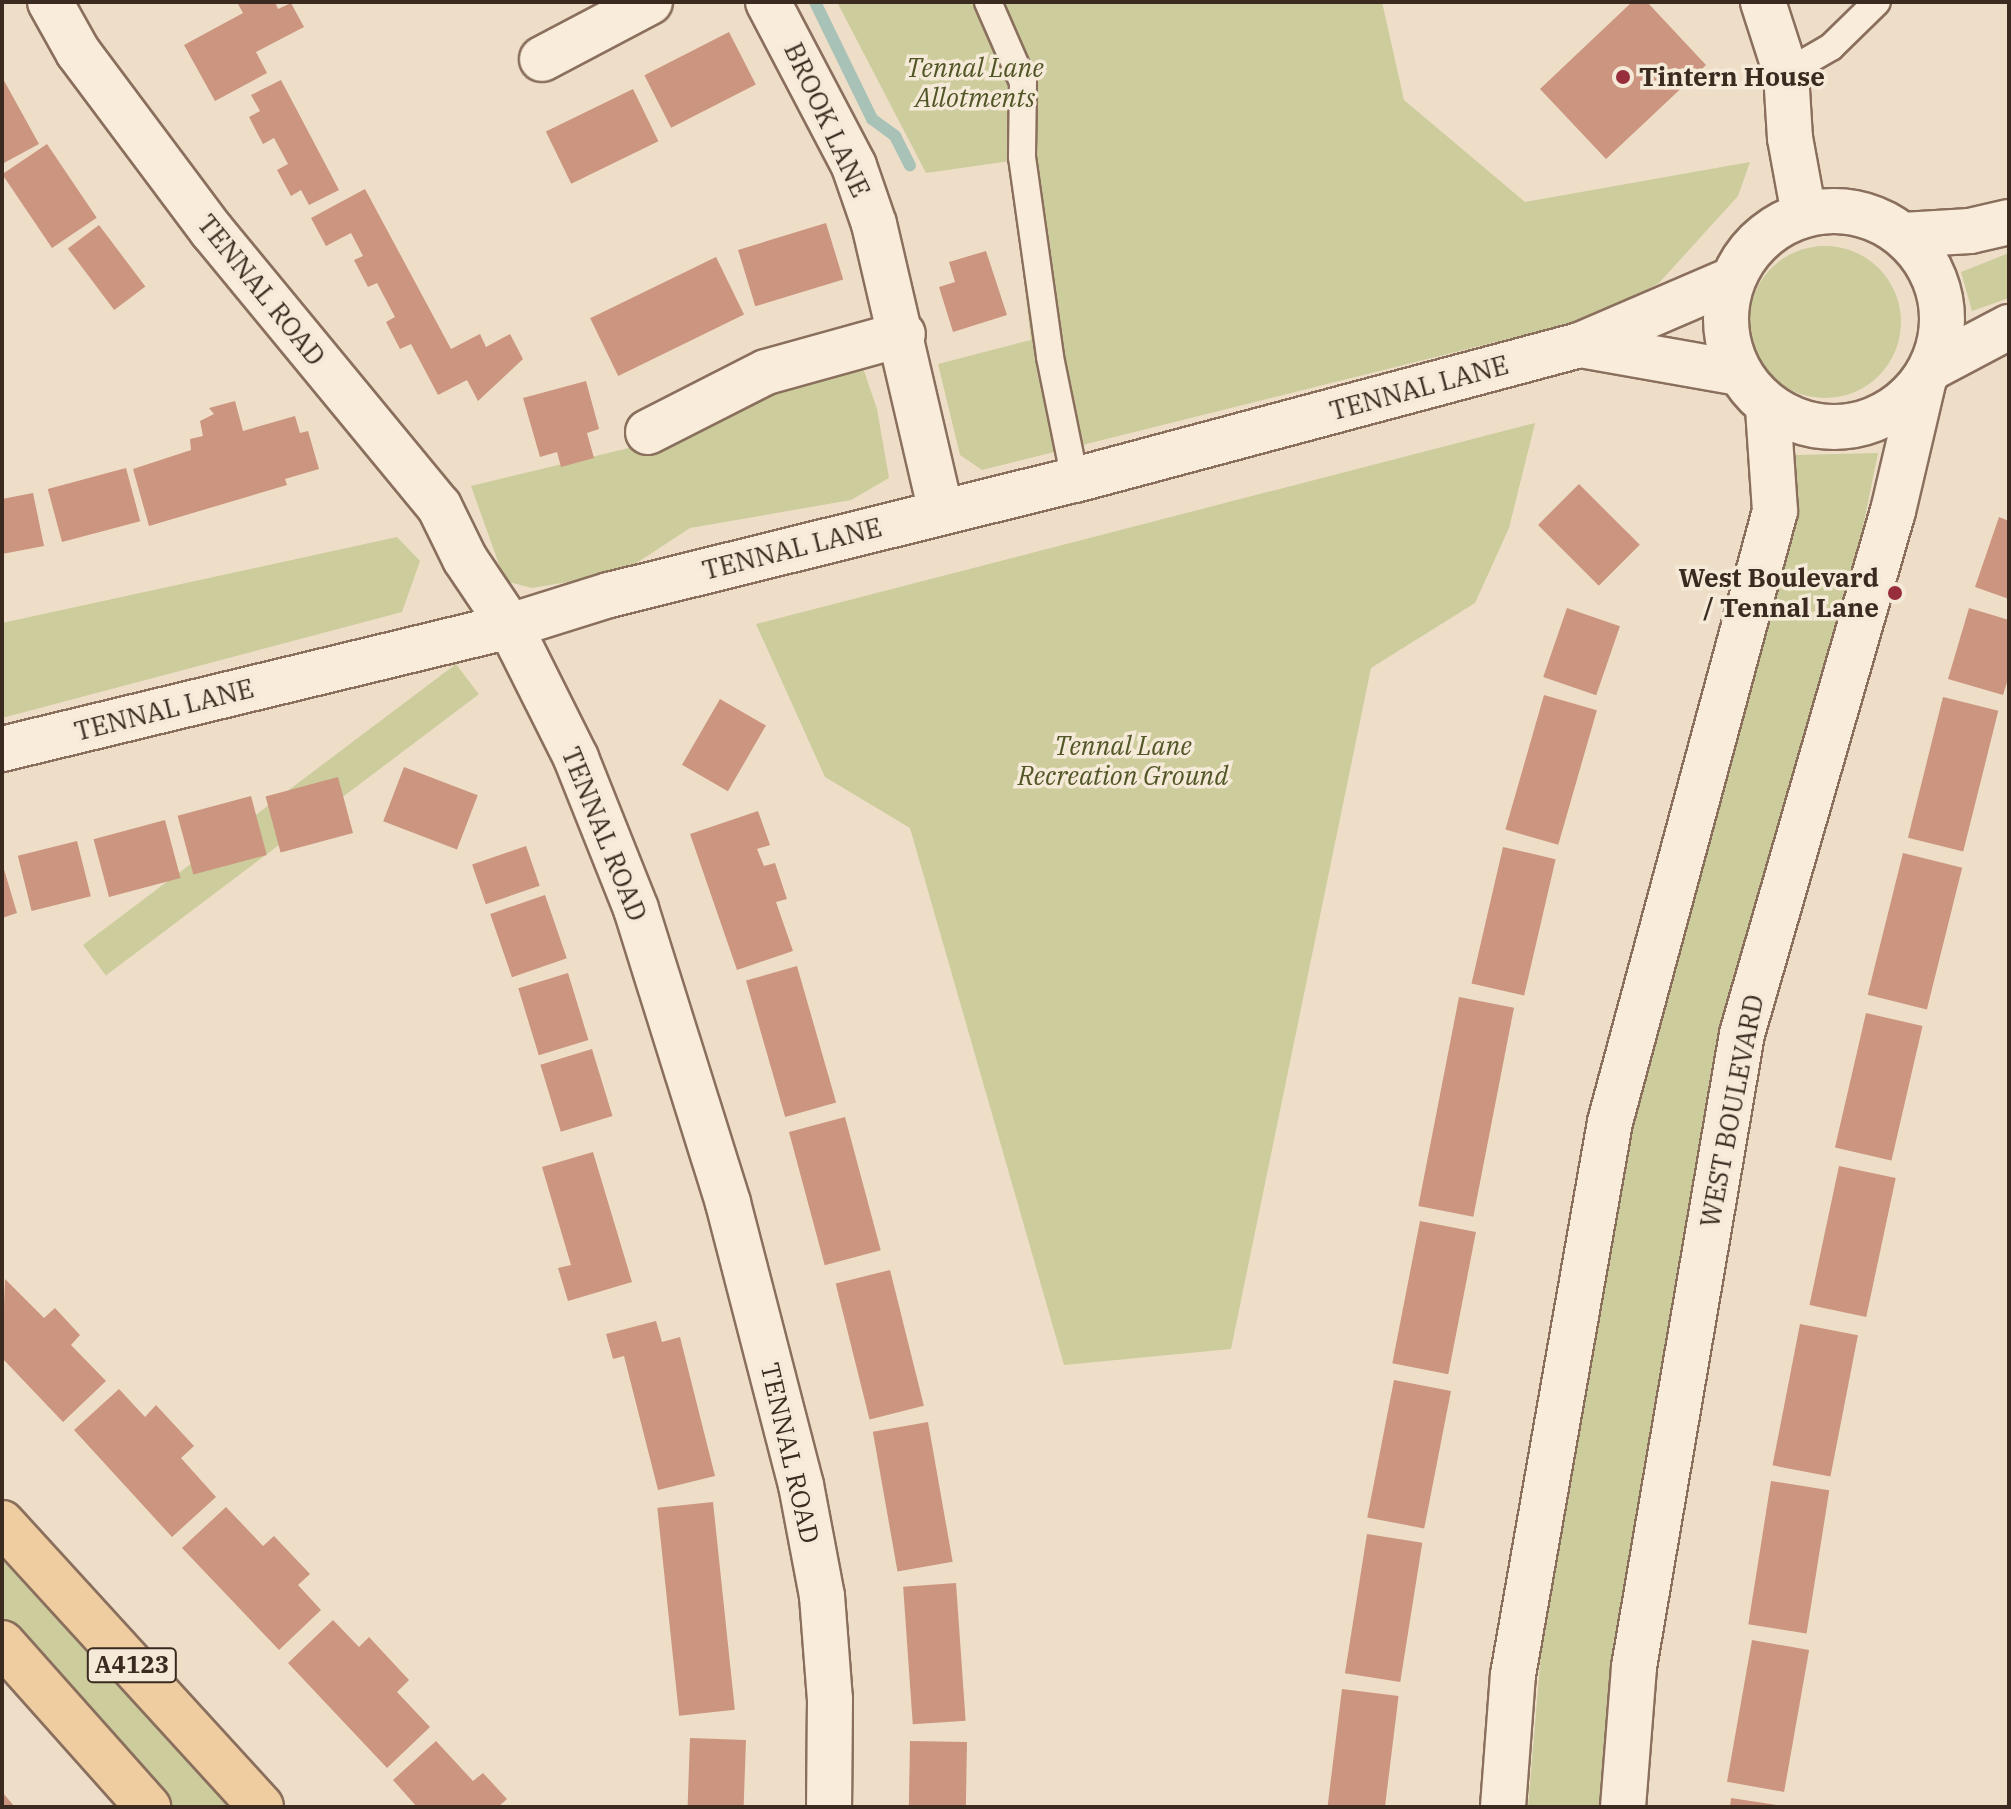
<!DOCTYPE html>
<html>
<head>
<meta charset="utf-8">
<style>
	body { margin:0 }
	#map { position:relative; width:2011px; height:1809px; overflow:hidden; background:#eedec8; font-family:"IBM Plex Serif",serif }
	div>[style] { position:absolute }
	.green>* { inset:0; background:#cccc9c; transform-origin:0 0 }
	.round { border-radius:50% }
	.stream>* { height:12px; margin:-6px; padding:0 6px; transform-origin:6px; border-radius:6px; background:#a9c2b7 }
	.building>* { inset:0; background:#cb957f; transform-origin:0 0 }
	.roads { filter:drop-shadow(2px 0 #8a6f5d) drop-shadow(-2px 0 #8a6f5d) drop-shadow(0 2px #8a6f5d) drop-shadow(0 -2px #8a6f5d) }
	.lane>* { height:26px; margin:-13px; padding:0 13px; transform-origin:13px; border-radius:13px; background:#f9ecdb }
	.street>* { height:44px; margin:-22px; padding:0 22px; transform-origin:22px; border-radius:22px; background:#f9ecdb }
	.secondary>* { height:44px; margin:-22px; padding:0 22px; transform-origin:22px; border-radius:22px; background:#f9ecdb }
	.secondary>.ring { margin:-22px; padding:0; box-sizing:content-box; background:none; border:44px solid #f9ecdb; border-radius:50% }
	.primary>* { height:44px; margin:-22px; padding:0 22px; transform-origin:22px; border-radius:22px; background:#efcda1 }
	.dots>* { width:22px; height:22px; translate:-50% -50%; box-sizing:border-box; border:4px solid #f5e9d7; border-radius:50% }
	span { translate:-50% -50%; white-space:nowrap; text-align:center; line-height:1.15; -webkit-text-stroke:7px #f5e9d7; paint-order:stroke }
	.shield-label span { padding:2px 6px; background:#f5e9d7; border:2px solid; border-radius:6px; -webkit-text-stroke-width:0 }
	.shield-label { font-size:24px; color:#3a2a20; font-weight:700 }
	.park-label { font-size:26px; color:#515627; font-style:italic }
	.poi-label { font-size:26px; color:#3a2a20; font-weight:700 }
	.left { translate:0 -50%; text-align:left }
	.right { translate:-100% -50%; text-align:right }
	.street-label { font-size:26px; color:#3a2a20 }
	.frame { position:absolute; inset:0; border:4px solid #3a2a20; pointer-events:none }
</style>
</head>
<body>
<div id="map">
	<div class="green">
		<div style="clip-path:polygon(837px 2px,1382px 2px,1404px 100px,1525px 202px,1750px 162px,1738px 196px,1659px 283px,1600px 316px,982px 470px,960px 455px,938px 364px,1031px 340px,1010px 161px,926px 173px)"></div>
		<div class="round" style="left:1749px;top:246px;width:152px;height:152px"></div>
		<div style="clip-path:polygon(2009px 253px,2009px 298px,1972px 311px,1961px 272px)"></div>
		<div style="clip-path:polygon(863px 368px,877px 409px,889px 478px,851px 500px,690px 528px,621px 573px,532px 588px,505px 581px,471px 486px,633px 447px,799px 379px)"></div>
		<div style="clip-path:polygon(1535px 423px,1509px 528px,1475px 603px,1371px 668px,1231px 1349px,1064px 1365px,910px 828px,825px 777px,756px 624px)"></div>
		<div style="clip-path:polygon(1878px 453px,1604px 1807px,1528px 1807px,1546px 1594px,1631px 1118px,1788px 541px,1796px 455px)"></div>
		<div style="clip-path:polygon(397px 537px,420px 561px,402px 612px,2px 718px,2px 623px)"></div>
		<div style="left:456px;top:664px;width:38px;height:467px;rotate:53deg"></div>
		<div style="clip-path:polygon(2px 1560px,232px 1807px,167px 1807px,2px 1617px)"></div>
	</div>
	<div class="stream">
		<div style="left:815px;top:2px;width:130px;rotate:64deg"></div>
		<div style="left:872px;top:119px;width:29px;rotate:36deg"></div>
		<div style="left:895px;top:136px;width:33px;rotate:63deg"></div>
	</div>
	<div class="building">
		<div style="clip-path:polygon(237px 2px,275px 2px,278px 9px,291px 3px,304px 27px,256px 52px,267px 73px,215px 101px,184px 45px,243px 13px)"></div>
		<div style="clip-path:polygon(1632px 2px,1647px 2px,1706px 65px,1606px 159px,1540px 89px)"></div>
		<div style="left:729px;top:32px;width:59px;height:95px;rotate:63deg"></div>
		<div style="clip-path:polygon(2px 77px,39px 144px,2px 164px)"></div>
		<div style="clip-path:polygon(281px 80px,339px 190px,309px 205px,301px 190px,291px 196px,277px 170px,288px 164px,274px 138px,263px 144px,249px 117px,260px 111px,251px 95px)"></div>
		<div style="left:633px;top:89px;width:58px;height:97px;rotate:64deg"></div>
		<div style="left:47px;top:144px;width:89px;height:54px;rotate:56deg"></div>
		<div style="clip-path:polygon(365px 189px,451px 349px,480px 334px,486px 347px,510px 334px,523px 359px,478px 401px,467px 380px,438px 395px,411px 344px,400px 349px,386px 322px,395px 317px,377px 283px,368px 287px,354px 260px,363px 256px,351px 233px,326px 246px,311px 218px)"></div>
		<div style="left:826px;top:223px;width:59px;height:92px;rotate:73deg"></div>
		<div style="left:99px;top:225px;width:77px;height:39px;rotate:53deg"></div>
		<div style="clip-path:polygon(986px 251px,1007px 315px,953px 332px,939px 287px,955px 282px,949px 262px)"></div>
		<div style="left:716px;top:257px;width:64px;height:140px;rotate:64deg"></div>
		<div style="clip-path:polygon(586px 381px,599px 429px,587px 433px,594px 458px,561px 467px,557px 452px,540px 457px,523px 398px)"></div>
		<div style="clip-path:polygon(235px 401px,243px 431px,295px 416px,300px 433px,308px 431px,319px 469px,285px 479px,287px 485px,149px 526px,133px 469px,191px 450px,190px 439px,203px 436px,200px 421px,214px 414px,209px 408px)"></div>
		<div style="left:126px;top:468px;width:55px;height:81px;rotate:75deg"></div>
		<div style="left:1579px;top:484px;width:86px;height:58px;rotate:45deg"></div>
		<div style="clip-path:polygon(33px 493px,44px 546px,2px 554px,2px 499px)"></div>
		<div style="clip-path:polygon(1999px 517px,2009px 521px,2009px 599px,1975px 587px)"></div>
		<div style="left:1567px;top:608px;width:56px;height:73px;rotate:19deg"></div>
		<div style="clip-path:polygon(1969px 608px,2009px 620px,2009px 676px,2003px 695px,1948px 679px)"></div>
		<div style="left:1544px;top:695px;width:55px;height:140px;rotate:16deg"></div>
		<div style="left:1943px;top:697px;width:57px;height:145px;rotate:14deg"></div>
		<div style="left:720px;top:699px;width:53px;height:76px;rotate:30deg"></div>
		<div style="left:404px;top:767px;width:79px;height:58px;rotate:21deg"></div>
		<div style="left:338px;top:777px;width:58px;height:75px;rotate:75deg"></div>
		<div style="left:251px;top:796px;width:61px;height:76px;rotate:75deg"></div>
		<div style="clip-path:polygon(758px 811px,770px 845px,757px 849px,764px 866px,775px 863px,787px 899px,776px 902px,793px 951px,737px 970px,690px 834px)"></div>
		<div style="left:165px;top:820px;width:60px;height:74px;rotate:75deg"></div>
		<div style="left:77px;top:841px;width:57px;height:61px;rotate:76deg"></div>
		<div style="left:526px;top:846px;width:42px;height:57px;rotate:71deg"></div>
		<div style="left:1503px;top:847px;width:54px;height:140px;rotate:13deg"></div>
		<div style="left:1903px;top:853px;width:61px;height:146px;rotate:14deg"></div>
		<div style="clip-path:polygon(3px 866px,17px 913px,2px 918px,2px 867px)"></div>
		<div style="left:545px;top:895px;width:67px;height:58px;rotate:71deg"></div>
		<div style="left:797px;top:966px;width:142px;height:53px;rotate:74deg"></div>
		<div style="left:568px;top:973px;width:70px;height:52px;rotate:73deg"></div>
		<div style="left:1459px;top:997px;width:56px;height:213px;rotate:11deg"></div>
		<div style="left:1866px;top:1013px;width:58px;height:138px;rotate:13deg"></div>
		<div style="left:592px;top:1049px;width:70px;height:54px;rotate:73deg"></div>
		<div style="left:845px;top:1117px;width:138px;height:58px;rotate:75deg"></div>
		<div style="clip-path:polygon(593px 1152px,632px 1282px,568px 1301px,558px 1268px,571px 1265px,542px 1167px)"></div>
		<div style="left:1839px;top:1166px;width:58px;height:142px;rotate:12deg"></div>
		<div style="left:1420px;top:1221px;width:57px;height:145px;rotate:11deg"></div>
		<div style="left:890px;top:1270px;width:140px;height:56px;rotate:76deg"></div>
		<div style="clip-path:polygon(5px 1279px,44px 1318px,55px 1308px,80px 1335px,71px 1345px,106px 1381px,63px 1422px,2px 1358px)"></div>
		<div style="clip-path:polygon(656px 1321px,662px 1342px,680px 1337px,715px 1476px,658px 1490px,624px 1356px,613px 1359px,606px 1334px)"></div>
		<div style="left:1800px;top:1324px;width:59px;height:144px;rotate:11deg"></div>
		<div style="left:1394px;top:1380px;width:58px;height:140px;rotate:11deg"></div>
		<div style="clip-path:polygon(119px 1389px,145px 1417px,156px 1405px,194px 1446px,181px 1458px,216px 1497px,172px 1537px,74px 1430px)"></div>
		<div style="left:928px;top:1422px;width:142px;height:56px;rotate:80deg"></div>
		<div style="left:1771px;top:1481px;width:59px;height:145px;rotate:9deg"></div>
		<div style="left:713px;top:1502px;width:209px;height:56px;rotate:84deg"></div>
		<div style="clip-path:polygon(226px 1507px,263px 1546px,274px 1536px,310px 1574px,298px 1585px,321px 1610px,279px 1650px,182px 1548px)"></div>
		<div style="left:1367px;top:1534px;width:56px;height:141px;rotate:9deg"></div>
		<div style="left:956px;top:1583px;width:138px;height:53px;rotate:86deg"></div>
		<div style="clip-path:polygon(333px 1620px,359px 1647px,369px 1637px,409px 1680px,397px 1692px,430px 1727px,387px 1768px,288px 1663px)"></div>
		<div style="left:1752px;top:1640px;width:58px;height:144px;rotate:10deg"></div>
		<div style="left:1342px;top:1689px;width:57px;height:119px;rotate:7deg"></div>
		<div style="left:690px;top:1738px;width:56px;height:69px;rotate:2deg"></div>
		<div style="clip-path:polygon(436px 1741px,473px 1781px,483px 1773px,507px 1799px,498px 1807px,417px 1807px,393px 1780px)"></div>
		<div style="left:910px;top:1741px;width:57px;height:66px;rotate:1deg"></div>
		<div style="clip-path:polygon(2px 1792px,15px 1807px,2px 1807px)"></div>
		<div style="clip-path:polygon(1731px 1798px,1777px 1805px,1777px 1807px,1730px 1807px)"></div>
	</div>
	<div class="roads">
		<div class="lane">
			<div style="left:988px;top:2px;width:87px;rotate:66.4deg"></div>
			<div style="left:1023px;top:82px;width:75px;rotate:90.8deg"></div>
			<div style="left:1022px;top:157px;width:202px;rotate:82deg"></div>
			<div style="left:1050px;top:357px;width:126px;rotate:78.5deg"></div>
			<div style="left:1786px;top:73px;width:52px;rotate:-30deg"></div>
			<div style="left:1831px;top:47px;width:64px;rotate:-44.4deg"></div>
		</div>
		<div class="street">
			<div style="left:768px;top:2px;width:185px;rotate:62.3deg"></div>
			<div style="left:854px;top:166px;width:61px;rotate:71deg"></div>
			<div style="left:874px;top:224px;width:295px;rotate:76.9deg"></div>
			<div style="left:1763px;top:2px;width:75px;rotate:72.1deg"></div>
			<div style="left:1786px;top:73px;width:65px;rotate:86.5deg"></div>
			<div style="left:1790px;top:138px;width:77px;rotate:79.6deg"></div>
			<div style="left:542px;top:59px;width:122px;rotate:-27.8deg"></div>
			<div style="left:648px;top:432px;width:132px;rotate:-27deg"></div>
			<div style="left:766px;top:372px;width:142px;rotate:-15.5deg"></div>
			<div style="left:510px;top:626px;width:148px;rotate:63.4deg"></div>
			<div style="left:576px;top:758px;width:162px;rotate:68.3deg"></div>
			<div style="left:636px;top:909px;width:308px;rotate:72.6deg"></div>
			<div style="left:728px;top:1203px;width:291px;rotate:75.5deg"></div>
			<div style="left:801px;top:1485px;width:113px;rotate:79.3deg"></div>
			<div style="left:822px;top:1596px;width:103px;rotate:85.6deg"></div>
			<div style="left:830px;top:1699px;width:108px;rotate:90.5deg"></div>
		</div>
		<div class="secondary">
			<div style="left:50px;top:2px;width:57px;rotate:60.8deg"></div>
			<div style="left:78px;top:52px;width:224px;rotate:53.2deg"></div>
			<div style="left:212px;top:231px;width:357px;rotate:50.5deg"></div>
			<div style="left:439px;top:506px;width:59px;rotate:63.9deg"></div>
			<div style="left:465px;top:559px;width:81px;rotate:56.1deg"></div>
			<div class="ring" style="left:1726px;top:211px;width:172px;height:172px"></div>
			<div style="left:1903px;top:235px;width:67px;rotate:-3.4deg"></div>
			<div style="left:1970px;top:231px;width:40px;rotate:-13deg"></div>
			<div style="left:1580px;top:345px;width:160px;rotate:10deg"></div>
			<div style="left:1933px;top:367px;width:86px;rotate:-27.8deg"></div>
			<div style="left:2px;top:749px;width:523px;rotate:-13.61deg"></div>
			<div style="left:510px;top:626px;width:104px;rotate:-17.4deg"></div>
			<div style="left:609px;top:595px;width:480px;rotate:-13.9deg"></div>
			<div style="left:1075px;top:480px;width:523px;rotate:-14.97deg"></div>
			<div style="left:1580px;top:345px;width:164px;rotate:-23.3deg"></div>
			<div style="left:1503px;top:1807px;width:132px;rotate:-85.7deg"></div>
			<div style="left:1513px;top:1675px;width:561px;rotate:-80.05deg"></div>
			<div style="left:1610px;top:1122px;width:633px;rotate:-74.89deg"></div>
			<div style="left:1775px;top:511px;width:104px;rotate:-93.9deg"></div>
			<div style="left:1623px;top:1807px;width:140px;rotate:-85.5deg"></div>
			<div style="left:1634px;top:1667px;width:642px;rotate:-80.32deg"></div>
			<div style="left:1742px;top:1034px;width:544px;rotate:-73.9deg"></div>
			<div style="left:1893px;top:511px;width:131px;rotate:-76.8deg"></div>
		</div>
		<div class="primary">
			<div style="left:2px;top:1523px;width:384px;rotate:47.6deg"></div>
			<div style="left:2px;top:1643px;width:220px;rotate:48.3deg"></div>
		</div>
	</div>
	<div class="dots">
		<div style="left:1623px;top:77px;background:#982e3c"></div>
		<div style="left:1895px;top:593px;background:#982e3c"></div>
	</div>
	<div class="shield-label">
		<span style="left:132px;top:1665px">A4123</span>
	</div>
	<div class="park-label">
		<span style="left:975px;top:83px">Tennal Lane<br>Allotments</span>
		<span style="left:1123px;top:761px">Tennal Lane<br>Recreation Ground</span>
	</div>
	<div class="poi-label">
		<span class="left" style="left:1639px;top:77px">Tintern House</span>
		<span class="right" style="left:1879px;top:593px">West Boulevard<br>/ Tennal Lane</span>
	</div>
	<div class="street-label">
		<span style="left:827px;top:120px;rotate:65deg">BROOK LANE</span>
		<span style="left:261px;top:290px;rotate:51deg">TENNAL ROAD</span>
		<span style="left:1419px;top:388px;rotate:-15deg">TENNAL LANE</span>
		<span style="left:792px;top:549px;rotate:-14deg">TENNAL LANE</span>
		<span style="left:164px;top:710px;rotate:-14deg">TENNAL LANE</span>
		<span style="left:604px;top:834px;rotate:68deg">TENNAL ROAD</span>
		<span style="left:1732px;top:1111px;rotate:-79deg">WEST BOULEVARD</span>
		<span style="left:790px;top:1453px;rotate:77deg">TENNAL ROAD</span>
	</div>
	<div class="frame"></div>
</div>
</body>
</html>
